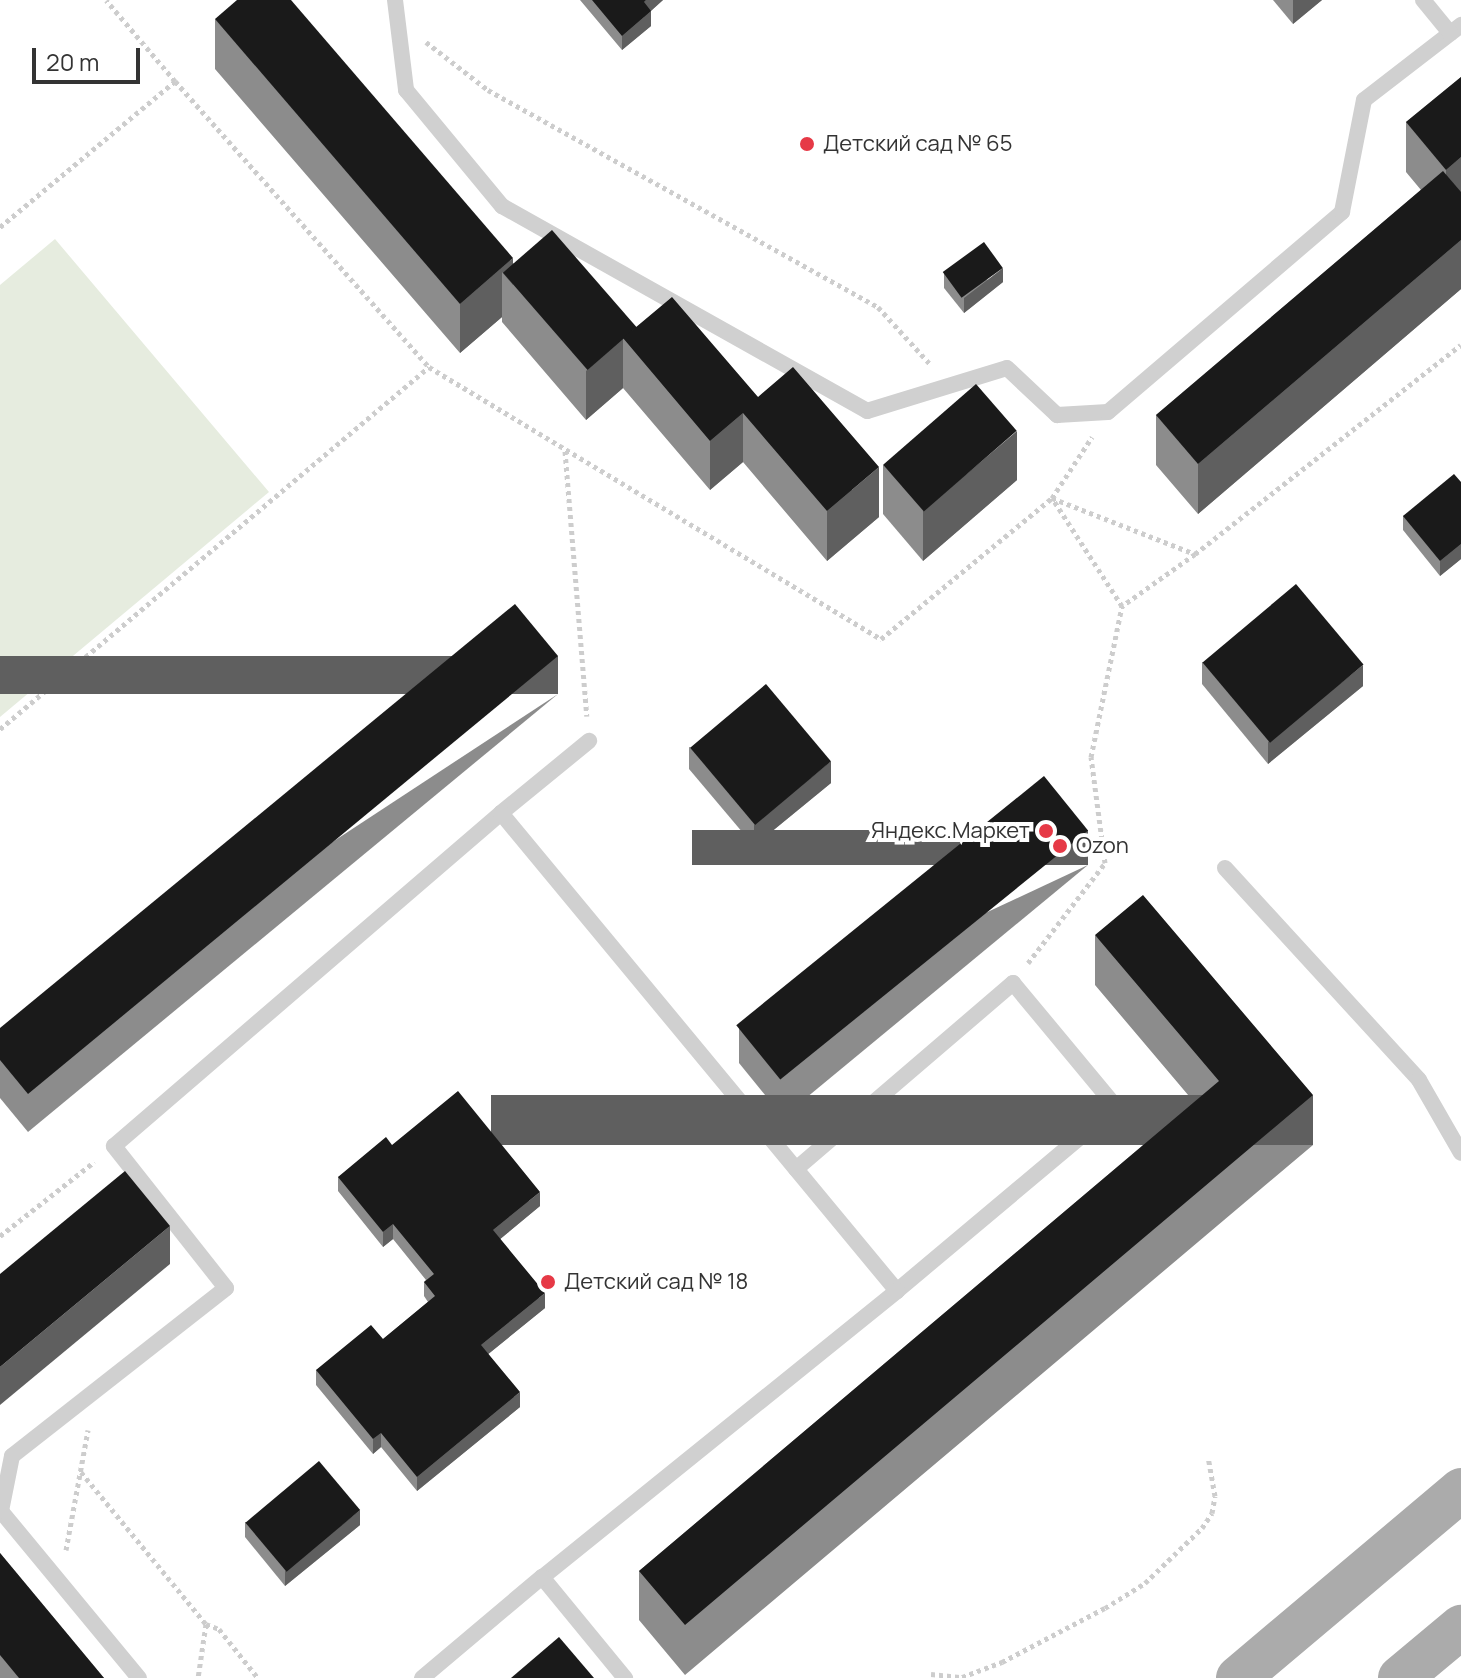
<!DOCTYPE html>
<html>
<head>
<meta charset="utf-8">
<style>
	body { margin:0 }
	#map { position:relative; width:1461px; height:1678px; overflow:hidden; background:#fff; font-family:Manrope,sans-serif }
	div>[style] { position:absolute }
	.green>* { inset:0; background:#e6ecdf }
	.path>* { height:5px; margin-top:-2.5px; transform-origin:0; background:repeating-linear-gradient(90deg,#cdcdcd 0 4px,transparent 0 8px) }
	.lane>* { height:16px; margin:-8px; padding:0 8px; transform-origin:8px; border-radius:8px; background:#d0d0d0 }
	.primary>* { height:44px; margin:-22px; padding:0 22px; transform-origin:22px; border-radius:22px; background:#ababab }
	.wall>* { inset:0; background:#8c8c8c }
	.shaded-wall>* { inset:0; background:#5f5f5f; transform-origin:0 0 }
	.building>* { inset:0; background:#1a1a1a; transform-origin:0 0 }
	.dots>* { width:22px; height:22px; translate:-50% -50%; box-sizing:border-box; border:4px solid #fff; border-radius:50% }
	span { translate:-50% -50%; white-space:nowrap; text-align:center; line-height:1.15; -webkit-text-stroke:8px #fff; paint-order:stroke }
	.poi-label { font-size:22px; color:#333 }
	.left { translate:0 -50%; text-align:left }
	.right { translate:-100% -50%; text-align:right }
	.scale { position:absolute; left:32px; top:48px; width:108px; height:36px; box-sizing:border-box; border:4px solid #333; border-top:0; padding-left:10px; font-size:24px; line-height:28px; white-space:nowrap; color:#333; -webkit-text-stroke:6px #fff; paint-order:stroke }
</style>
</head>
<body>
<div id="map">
	<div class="green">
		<div style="clip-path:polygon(55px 239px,269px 492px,0 717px,0 285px)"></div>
	</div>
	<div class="path">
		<div style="left:426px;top:42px;width:78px;rotate:37.7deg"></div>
		<div style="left:488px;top:90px;width:446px;rotate:29.1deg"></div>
		<div style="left:878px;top:307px;width:77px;rotate:47.6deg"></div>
		<div style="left:175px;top:81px;width:383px;rotate:48.4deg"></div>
		<div style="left:0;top:227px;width:228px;rotate:-39.8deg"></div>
		<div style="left:175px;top:81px;width:106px;rotate:-130.4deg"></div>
		<div style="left:565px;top:451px;width:266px;rotate:85.3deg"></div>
		<div style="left:1195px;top:554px;width:338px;rotate:-38.2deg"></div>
		<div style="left:0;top:729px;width:561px;rotate:-40.16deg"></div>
		<div style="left:429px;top:367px;width:528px;rotate:31.04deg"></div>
		<div style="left:881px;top:639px;width:222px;rotate:-39.5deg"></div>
		<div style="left:1052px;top:498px;width:73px;rotate:-56.7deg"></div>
		<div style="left:1028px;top:963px;width:126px;rotate:-52.4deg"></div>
		<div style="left:1105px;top:863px;width:107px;rotate:-97.5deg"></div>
		<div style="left:1091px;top:757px;width:154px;rotate:-78.4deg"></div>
		<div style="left:1122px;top:606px;width:129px;rotate:-122.9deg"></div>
		<div style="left:1052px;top:498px;width:154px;rotate:21.4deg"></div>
		<div style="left:1195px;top:554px;width:90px;rotate:144.5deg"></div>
		<div style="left:0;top:1236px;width:120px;rotate:-38.2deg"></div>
		<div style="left:81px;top:1472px;width:197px;rotate:50.6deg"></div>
		<div style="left:206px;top:1624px;width:55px;rotate:98.4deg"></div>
		<div style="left:66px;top:1550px;width:122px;rotate:-79.6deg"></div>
		<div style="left:206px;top:1624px;width:14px;rotate:21deg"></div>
		<div style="left:219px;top:1629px;width:63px;rotate:51.5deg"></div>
		<div style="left:931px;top:1674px;width:31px;rotate:6deg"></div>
		<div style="left:962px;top:1677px;width:43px;rotate:-20.6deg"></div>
		<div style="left:1002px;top:1662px;width:116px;rotate:-27.7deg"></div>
		<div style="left:1105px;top:1608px;width:47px;rotate:-32deg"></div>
		<div style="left:1145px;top:1583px;width:79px;rotate:-44deg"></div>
		<div style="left:1202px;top:1528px;width:18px;rotate:-56deg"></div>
		<div style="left:1212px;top:1513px;width:17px;rotate:-80deg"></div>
		<div style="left:1215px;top:1496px;width:39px;rotate:-100deg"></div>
	</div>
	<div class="lane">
		<div style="left:395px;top:0;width:91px;rotate:83deg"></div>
		<div style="left:406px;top:90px;width:151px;rotate:50.4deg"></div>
		<div style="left:502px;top:206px;width:419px;rotate:29.3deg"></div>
		<div style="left:867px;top:411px;width:146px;rotate:-17.1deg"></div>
		<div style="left:1007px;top:368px;width:69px;rotate:43.2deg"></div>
		<div style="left:1057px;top:415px;width:51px;rotate:-3.4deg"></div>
		<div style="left:1108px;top:412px;width:308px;rotate:-40.5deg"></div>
		<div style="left:1342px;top:212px;width:114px;rotate:-78.9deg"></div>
		<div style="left:1364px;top:100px;width:123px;rotate:-37.7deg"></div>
		<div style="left:1423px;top:0;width:43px;rotate:50.7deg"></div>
		<div style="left:501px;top:813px;width:114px;rotate:-39.3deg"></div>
		<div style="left:1225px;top:868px;width:287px;rotate:47.5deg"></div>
		<div style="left:1419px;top:1080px;width:84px;rotate:60.1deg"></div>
		<div style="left:796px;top:1169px;width:286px;rotate:-40.6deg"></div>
		<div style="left:1013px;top:983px;width:161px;rotate:50.3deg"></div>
		<div style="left:1116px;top:1107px;width:286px;rotate:140deg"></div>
		<div style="left:139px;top:1678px;width:217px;rotate:-129.6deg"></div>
		<div style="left:1px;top:1511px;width:56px;rotate:-78.7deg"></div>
		<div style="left:12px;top:1456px;width:272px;rotate:-38.1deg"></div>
		<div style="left:226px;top:1288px;width:181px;rotate:-128.3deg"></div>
		<div style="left:114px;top:1146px;width:511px;rotate:-40.71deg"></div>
		<div style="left:501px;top:813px;width:621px;rotate:50.36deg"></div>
		<div style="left:897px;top:1291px;width:456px;rotate:141.1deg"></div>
		<div style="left:542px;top:1577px;width:131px;rotate:50.6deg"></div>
		<div style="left:422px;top:1678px;width:157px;rotate:-40.1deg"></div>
	</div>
	<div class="primary">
		<div style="left:1238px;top:1678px;width:292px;rotate:-40.1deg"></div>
		<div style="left:1400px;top:1678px;width:80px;rotate:-39.9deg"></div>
	</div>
	<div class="wall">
		<div style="clip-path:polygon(580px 0,663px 0,651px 11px,651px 26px,622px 50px)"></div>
		<div style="clip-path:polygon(1273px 0,1322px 0,1293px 24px)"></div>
		<div style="clip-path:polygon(215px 19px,513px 263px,636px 328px,758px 397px,879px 517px,827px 561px,743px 462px,710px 490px,623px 388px,586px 420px,502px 322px,502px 317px,460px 353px,215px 69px)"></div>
		<div style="clip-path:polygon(1461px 77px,1461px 289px,1198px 514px,1156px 465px,1156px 415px,1421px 190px,1406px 172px,1406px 122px)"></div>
		<div style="clip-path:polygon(944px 273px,1003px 282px,964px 313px,944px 288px)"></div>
		<div style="clip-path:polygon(883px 465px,1017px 480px,923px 561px,883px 514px)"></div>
		<div style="clip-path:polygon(1461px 482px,1461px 559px,1440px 576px,1403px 530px,1403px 516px)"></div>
		<div style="clip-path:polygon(1202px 662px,1363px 686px,1268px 764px,1202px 684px)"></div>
		<div style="clip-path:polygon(558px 694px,28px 1132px,0 1098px,0 1060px)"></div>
		<div style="clip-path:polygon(689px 747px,831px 783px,754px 846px,689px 769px)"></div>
		<div style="clip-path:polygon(1088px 865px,783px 1117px,739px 1063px,739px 1028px)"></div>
		<div style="clip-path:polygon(1095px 935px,1313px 1145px,685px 1675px,639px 1620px,639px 1571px,1194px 1102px,1095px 985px)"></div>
		<div style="clip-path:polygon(392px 1145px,540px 1206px,500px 1239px,545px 1308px,488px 1354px,520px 1407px,417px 1491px,381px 1447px,373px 1454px,316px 1385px,316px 1370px,383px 1339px,428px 1302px,424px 1296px,424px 1282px,426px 1280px,393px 1239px,383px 1247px,338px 1191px,338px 1177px)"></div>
		<div style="clip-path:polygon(245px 1522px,360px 1525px,285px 1586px,245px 1537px)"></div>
		<div style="clip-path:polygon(0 1553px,104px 1678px,0 1678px)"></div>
	</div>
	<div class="shaded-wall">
		<div style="clip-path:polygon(646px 0,663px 0,644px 17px,644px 2px)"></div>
		<div style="clip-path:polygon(1293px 0,1322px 0,1293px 24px)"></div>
		<div style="clip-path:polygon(651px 11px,651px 26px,622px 50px,622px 36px)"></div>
		<div style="clip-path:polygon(1461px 157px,1461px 207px,1446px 219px,1446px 170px)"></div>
		<div style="clip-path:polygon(1461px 240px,1461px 289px,1198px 514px,1198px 464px)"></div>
		<div style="clip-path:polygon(513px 258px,513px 285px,502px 272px,502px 317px,460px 353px,460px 304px)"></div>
		<div style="clip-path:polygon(1003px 268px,1003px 282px,964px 313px,964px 298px)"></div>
		<div style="clip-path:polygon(623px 338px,623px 388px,586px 420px,586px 371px)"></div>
		<div style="clip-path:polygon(743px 413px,743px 462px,710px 490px,710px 441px)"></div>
		<div style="clip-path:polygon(1017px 431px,1017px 480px,923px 561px,923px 511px)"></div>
		<div style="clip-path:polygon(879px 467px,879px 517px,827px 561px,827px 511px)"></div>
		<div style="clip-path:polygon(1461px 544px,1461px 559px,1440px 576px,1440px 561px)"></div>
		<div style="left:558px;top:656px;width:38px;height:688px;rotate:90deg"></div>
		<div style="clip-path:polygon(1363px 665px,1363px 686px,1268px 764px,1268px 742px)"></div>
		<div style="clip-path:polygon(831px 761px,831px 783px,754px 846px,754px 825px)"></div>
		<div style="left:1088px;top:830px;width:35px;height:396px;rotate:90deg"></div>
		<div style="left:1313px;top:1095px;width:50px;height:822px;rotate:90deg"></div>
		<div style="clip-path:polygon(540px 1192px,540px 1206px,493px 1245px,493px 1230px)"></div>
		<div style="clip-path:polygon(393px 1224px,393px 1239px,383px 1247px,383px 1232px)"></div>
		<div style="clip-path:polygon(170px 1226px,170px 1264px,0 1405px,0 1367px)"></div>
		<div style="clip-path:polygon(545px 1293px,545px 1308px,481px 1360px,481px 1345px)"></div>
		<div style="clip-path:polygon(520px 1392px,520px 1407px,417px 1491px,417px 1477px)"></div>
		<div style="clip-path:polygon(381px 1433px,381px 1447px,373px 1454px,373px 1439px)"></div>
		<div style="clip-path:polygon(360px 1510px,360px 1525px,285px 1586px,285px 1571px)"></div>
	</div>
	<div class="building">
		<div style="clip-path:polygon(237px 0,291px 0,513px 258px,460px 304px,215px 19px)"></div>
		<div style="clip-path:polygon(592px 0,646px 0,644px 2px,651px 11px,622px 36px)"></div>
		<div style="clip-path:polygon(1461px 77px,1461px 157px,1446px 170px,1406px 122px)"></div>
		<div style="clip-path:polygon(1443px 171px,1461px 192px,1461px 240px,1198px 464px,1156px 415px)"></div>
		<div style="left:552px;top:230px;width:129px;height:65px;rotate:49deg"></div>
		<div style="left:984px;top:242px;width:32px;height:51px;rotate:54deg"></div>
		<div style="clip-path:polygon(672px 297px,758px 397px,793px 367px,879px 467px,827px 511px,743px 413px,710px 441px,623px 338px)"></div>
		<div style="left:976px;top:384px;width:62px;height:123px;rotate:49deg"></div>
		<div style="clip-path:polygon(1454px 474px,1461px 482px,1461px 544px,1440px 561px,1403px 516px)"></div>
		<div style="left:1296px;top:584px;width:105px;height:122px;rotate:50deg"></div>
		<div style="clip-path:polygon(515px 604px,558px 656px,28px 1094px,0 1060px,0 1028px)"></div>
		<div style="left:766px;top:684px;width:101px;height:99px;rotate:50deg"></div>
		<div style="left:1044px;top:776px;width:70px;height:396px;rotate:51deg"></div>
		<div style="clip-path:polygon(1143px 895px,1313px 1095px,685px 1625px,639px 1571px,1219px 1081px,1095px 935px)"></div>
		<div style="clip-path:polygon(458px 1091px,540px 1192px,493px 1230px,545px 1293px,481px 1345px,520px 1392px,417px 1477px,381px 1433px,373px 1439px,316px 1370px,371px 1325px,383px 1339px,435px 1296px,424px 1282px,434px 1274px,393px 1224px,383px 1232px,338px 1177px,386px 1137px,392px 1145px)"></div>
		<div style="clip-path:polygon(125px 1171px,170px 1226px,0 1367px,0 1274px)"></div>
		<div style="left:319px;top:1461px;width:64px;height:96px;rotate:50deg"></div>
		<div style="clip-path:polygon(0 1553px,104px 1678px,19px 1678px,0 1655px)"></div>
		<div style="clip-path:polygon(559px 1637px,594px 1678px,511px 1678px)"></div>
	</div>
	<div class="dots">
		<div style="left:807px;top:144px;background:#e63946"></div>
		<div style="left:1046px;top:831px;background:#e63946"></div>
		<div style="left:1060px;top:846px;background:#e63946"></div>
		<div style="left:548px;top:1282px;background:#e63946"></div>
	</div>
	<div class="poi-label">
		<span class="left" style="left:823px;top:144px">Детский сад № 65</span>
		<span class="right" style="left:1030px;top:831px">Яндекс.Маркет</span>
		<span class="left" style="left:1076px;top:846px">Ozon</span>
		<span class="left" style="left:564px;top:1282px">Детский сад № 18</span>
	</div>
	<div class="scale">20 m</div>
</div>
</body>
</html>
